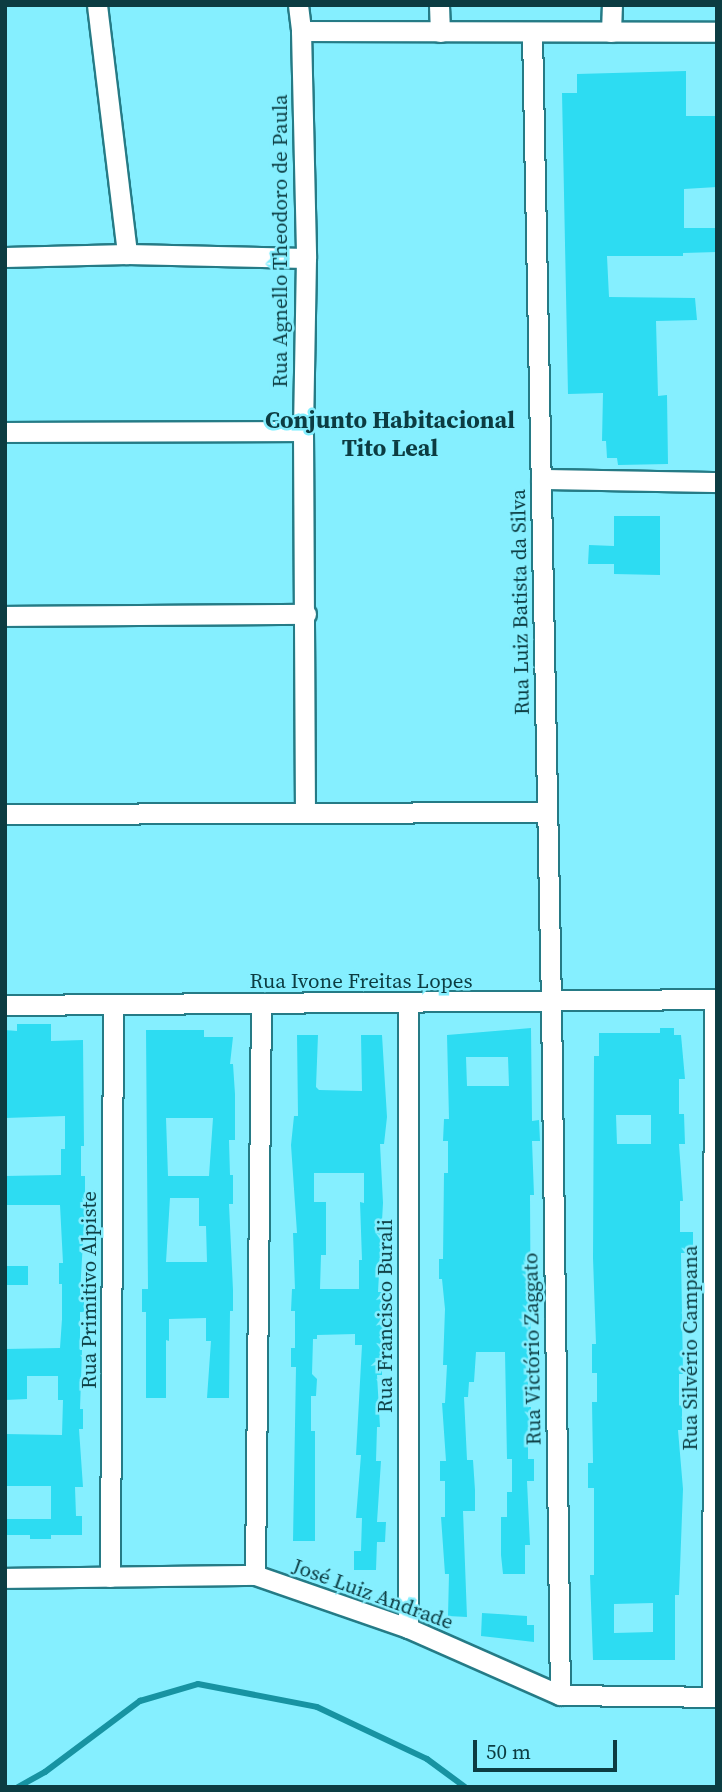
<!DOCTYPE html>
<html>
<head>
<meta charset="utf-8">
<style>
	body { margin:0 }
	#map { position:relative; width:722px; height:1792px; overflow:hidden; background:#85efff; font-family:"Source Serif 4",serif }
	div>[style] { position:absolute }
	.stream>* { height:6px; margin:-3px; padding:0 3px; transform-origin:3px; border-radius:3px; background:#1793a2 }
	.building>* { inset:0; background:#2ddcf2; transform-origin:0 0 }
	.roads { filter:drop-shadow(2px 0 #257b86) drop-shadow(-2px 0 #257b86) drop-shadow(0 2px #257b86) drop-shadow(0 -2px #257b86) }
	.minor>* { height:19px; margin:-9.5px; padding:0 9.5px; transform-origin:9.5px; border-radius:9.5px; background:#fff }
	span { translate:-50% -50%; white-space:nowrap; text-align:center; line-height:1.15; -webkit-text-stroke:5px #85efff; paint-order:stroke }
	.street-label { font-size:21px; color:#0c3c42 }
	.quarter-label { font-size:24px; color:#0c3c42; font-weight:700 }
	.frame { position:absolute; inset:0; border:7px solid #0c3c42; pointer-events:none }
	.scale { position:absolute; left:473px; top:1740px; width:144px; height:32px; box-sizing:border-box; border:4px solid #0c3c42; border-top:0; padding-left:9px; font-size:21px; line-height:24px; white-space:nowrap; color:#0c3c42; -webkit-text-stroke:5px #85efff; paint-order:stroke }
</style>
</head>
<body>
<div id="map">
	<div class="stream">
		<div style="left:18px;top:1787px;width:31px;rotate:-29deg"></div>
		<div style="left:45px;top:1772px;width:119px;rotate:-36.8deg"></div>
		<div style="left:140px;top:1701px;width:60px;rotate:-16.3deg"></div>
		<div style="left:198px;top:1684px;width:121px;rotate:10.9deg"></div>
		<div style="left:317px;top:1707px;width:122px;rotate:25.3deg"></div>
		<div style="left:427px;top:1759px;width:47px;rotate:36.4deg"></div>
	</div>
	<div class="building">
		<div style="clip-path:polygon(686px 71px,686px 116px,717px 116px,717px 187px,684px 189px,684px 228px,717px 228px,717px 252px,683px 253px,683px 256px,607px 256px,609px 297px,695px 298px,697px 320px,656px 321px,658px 396px,667px 395px,668px 464px,618px 465px,617px 458px,607px 458px,606px 441px,602px 441px,603px 393px,568px 394px,562px 93px,577px 93px,577px 74px)"></div>
		<div style="clip-path:polygon(614px 516px,660px 516px,660px 575px,614px 574px,614px 564px,588px 564px,589px 545px,614px 546px)"></div>
		<div style="clip-path:polygon(17px 1024px,51px 1024px,51px 1041px,83px 1040px,84px 1146px,81px 1146px,81px 1176px,85px 1176px,85px 1207px,80px 1293px,84px 1293px,84px 1312px,80px 1312px,80px 1350px,82px 1350px,80px 1409px,83px 1409px,83px 1429px,79px 1429px,83px 1487px,75px 1487px,76px 1516px,82px 1516px,82px 1535px,51px 1535px,51px 1539px,30px 1539px,30px 1535px,5px 1535px,5px 1519px,51px 1519px,51px 1486px,5px 1486px,5px 1434px,62px 1435px,63px 1400px,58px 1400px,58px 1376px,27px 1376px,27px 1399px,5px 1400px,5px 1349px,60px 1348px,62px 1319px,62px 1284px,59px 1284px,59px 1263px,63px 1263px,60px 1205px,5px 1205px,5px 1176px,61px 1175px,61px 1149px,65px 1149px,65px 1116px,5px 1118px,5px 1030px,17px 1031px)"></div>
		<div style="clip-path:polygon(evenodd,531px 1028px,532px 1121px,539px 1120px,540px 1141px,532px 1141px,534px 1195px,530px 1195px,531px 1367px,528px 1367px,528px 1407px,531px 1407px,531px 1427px,528px 1427px,528px 1459px,534px 1459px,534px 1481px,527px 1481px,530px 1545px,525px 1545px,525px 1574px,503px 1574px,501px 1555px,501px 1517px,507px 1517px,507px 1492px,512px 1492px,512px 1459px,507px 1459px,505px 1352px,476px 1352px,474px 1382px,469px 1382px,468px 1397px,464px 1397px,467px 1460px,473px 1460px,475px 1490px,475px 1511px,463px 1511px,467px 1617px,448px 1616px,449px 1574px,445px 1574px,441px 1517px,445px 1517px,445px 1481px,440px 1481px,440px 1461px,446px 1461px,442px 1403px,445px 1403px,447px 1365px,443px 1365px,445px 1309px,442px 1279px,439px 1279px,439px 1259px,443px 1259px,444px 1173px,448px 1173px,448px 1141px,443px 1141px,444px 1119px,449px 1119px,447px 1035px,531px 1028px,466px 1057px,508px 1057px,509px 1086px,467px 1086px,466px 1057px)"></div>
		<div style="clip-path:polygon(evenodd,660px 1028px,674px 1028px,674px 1035px,681px 1035px,685px 1079px,679px 1079px,679px 1114px,684px 1114px,685px 1144px,679px 1144px,683px 1201px,680px 1201px,680px 1232px,693px 1232px,693px 1253px,681px 1253px,683px 1374px,679px 1374px,679px 1405px,682px 1405px,682px 1430px,678px 1430px,683px 1489px,679px 1595px,675px 1595px,675px 1660px,593px 1660px,590px 1575px,594px 1575px,594px 1488px,588px 1488px,588px 1463px,593px 1463px,592px 1402px,597px 1402px,597px 1373px,592px 1373px,592px 1344px,596px 1344px,593px 1258px,594px 1056px,599px 1056px,599px 1033px,660px 1033px,660px 1028px,616px 1115px,651px 1115px,651px 1144px,617px 1144px,616px 1115px,660px 1028px,653px 1603px,653px 1632px,614px 1633px,614px 1604px,653px 1603px)"></div>
		<div style="clip-path:polygon(evenodd,146px 1030px,204px 1030px,204px 1037px,233px 1037px,230px 1064px,233px 1064px,235px 1094px,235px 1140px,229px 1140px,230px 1175px,233px 1175px,233px 1204px,229px 1204px,233px 1290px,233px 1311px,230px 1311px,229px 1398px,207px 1398px,211px 1341px,206px 1341px,206px 1318px,169px 1319px,169px 1341px,166px 1340px,166px 1398px,146px 1398px,146px 1312px,142px 1312px,142px 1289px,148px 1289px,146px 1030px,166px 1118px,213px 1118px,209px 1176px,168px 1176px,166px 1118px,146px 1030px,170px 1198px,199px 1198px,199px 1226px,206px 1226px,207px 1262px,166px 1262px,170px 1198px)"></div>
		<div style="clip-path:polygon(evenodd,297px 1035px,318px 1035px,316px 1087px,319px 1090px,362px 1091px,361px 1035px,382px 1035px,387px 1117px,384px 1144px,380px 1144px,383px 1203px,378px 1292px,382px 1292px,382px 1316px,387px 1316px,386px 1337px,382px 1337px,382px 1375px,377px 1375px,380px 1427px,377px 1427px,376px 1461px,381px 1461px,377px 1522px,386px 1522px,385px 1542px,377px 1542px,376px 1570px,354px 1570px,354px 1551px,361px 1551px,362px 1518px,356px 1518px,361px 1455px,356px 1455px,362px 1345px,355px 1345px,355px 1334px,317px 1335px,317px 1339px,313px 1339px,312px 1374px,317px 1379px,316px 1396px,311px 1396px,311px 1431px,315px 1431px,315px 1541px,293px 1541px,296px 1367px,291px 1367px,291px 1348px,295px 1348px,295px 1311px,291px 1311px,292px 1289px,295px 1289px,293px 1233px,297px 1233px,291px 1145px,294px 1116px,298px 1116px,297px 1035px,314px 1173px,364px 1173px,364px 1203px,360px 1202px,362px 1260px,359px 1260px,359px 1289px,320px 1289px,321px 1255px,326px 1255px,326px 1202px,314px 1202px,314px 1173px)"></div>
		<div style="left:5px;top:1266px;width:23px;height:19px"></div>
		<div style="clip-path:polygon(482px 1613px,527px 1616px,527px 1625px,534px 1625px,534px 1642px,481px 1636px)"></div>
	</div>
	<div class="roads">
		<div class="minor">
			<div style="left:97px;top:5px;width:251px;rotate:83.1deg"></div>
			<div style="left:298px;top:5px;width:26px;rotate:83deg"></div>
			<div style="left:301px;top:31px;width:227px;rotate:88.7deg"></div>
			<div style="left:306px;top:258px;width:173px;rotate:91deg"></div>
			<div style="left:303px;top:431px;width:382px;rotate:89.7deg"></div>
			<div style="left:439px;top:5px;width:27px;rotate:88deg"></div>
			<div style="left:301px;top:31px;width:416px;rotate:0.1deg"></div>
			<div style="left:532px;top:32px;width:970px;rotate:88.88deg"></div>
			<div style="left:551px;top:1002px;width:693px;rotate:89.26deg"></div>
			<div style="left:611px;top:32px;width:27px;rotate:-88deg"></div>
			<div style="left:5px;top:257px;width:122px;rotate:-1.4deg"></div>
			<div style="left:127px;top:254px;width:179px;rotate:1.3deg"></div>
			<div style="left:5px;top:432px;width:298px;rotate:-0.2deg"></div>
			<div style="left:541px;top:479px;width:176px;rotate:1deg"></div>
			<div style="left:5px;top:616px;width:301px;rotate:-0.4deg"></div>
			<div style="left:5px;top:814px;width:542px;rotate:-0.21deg"></div>
			<div style="left:408px;top:1003px;width:625px;rotate:90deg"></div>
			<div style="left:5px;top:1005px;width:712px;rotate:-0.48deg"></div>
			<div style="left:255px;top:1575px;width:571px;rotate:-89.4deg"></div>
			<div style="left:110px;top:1577px;width:573px;rotate:-89.7deg"></div>
			<div style="left:5px;top:1578px;width:250px;rotate:-0.7deg"></div>
			<div style="left:255px;top:1575px;width:162px;rotate:19.1deg"></div>
			<div style="left:408px;top:1628px;width:166px;rotate:23.8deg"></div>
			<div style="left:560px;top:1695px;width:157px;rotate:0.7deg"></div>
			<div style="left:712px;top:1697px;width:698px;rotate:-89.84deg"></div>
		</div>
	</div>
	<div class="street-label">
		<span style="left:280px;top:241px;rotate:-90deg">Rua Agnello Theodoro de Paula</span>
		<span style="left:520px;top:602px;rotate:-91deg">Rua Luiz Batista da Silva</span>
		<span style="left:361px;top:981px">Rua Ivone Freitas Lopes</span>
		<span style="left:89px;top:1290px;rotate:-90deg">Rua Primitivo Alpiste</span>
		<span style="left:385px;top:1316px;rotate:-90deg">Rua Francisco Burali</span>
		<span style="left:690px;top:1348px;rotate:-90deg">Rua Silvério Campana</span>
		<span style="left:532px;top:1349px;rotate:-91deg">Rua Victório Zaggato</span>
		<span style="left:373px;top:1594px;rotate:20deg">José Luiz Andrade</span>
	</div>
	<div class="quarter-label">
		<span style="left:390px;top:434px">Conjunto Habitacional<br>Tito Leal</span>
	</div>
	<div class="frame"></div>
	<div class="scale">50 m</div>
</div>
</body>
</html>
